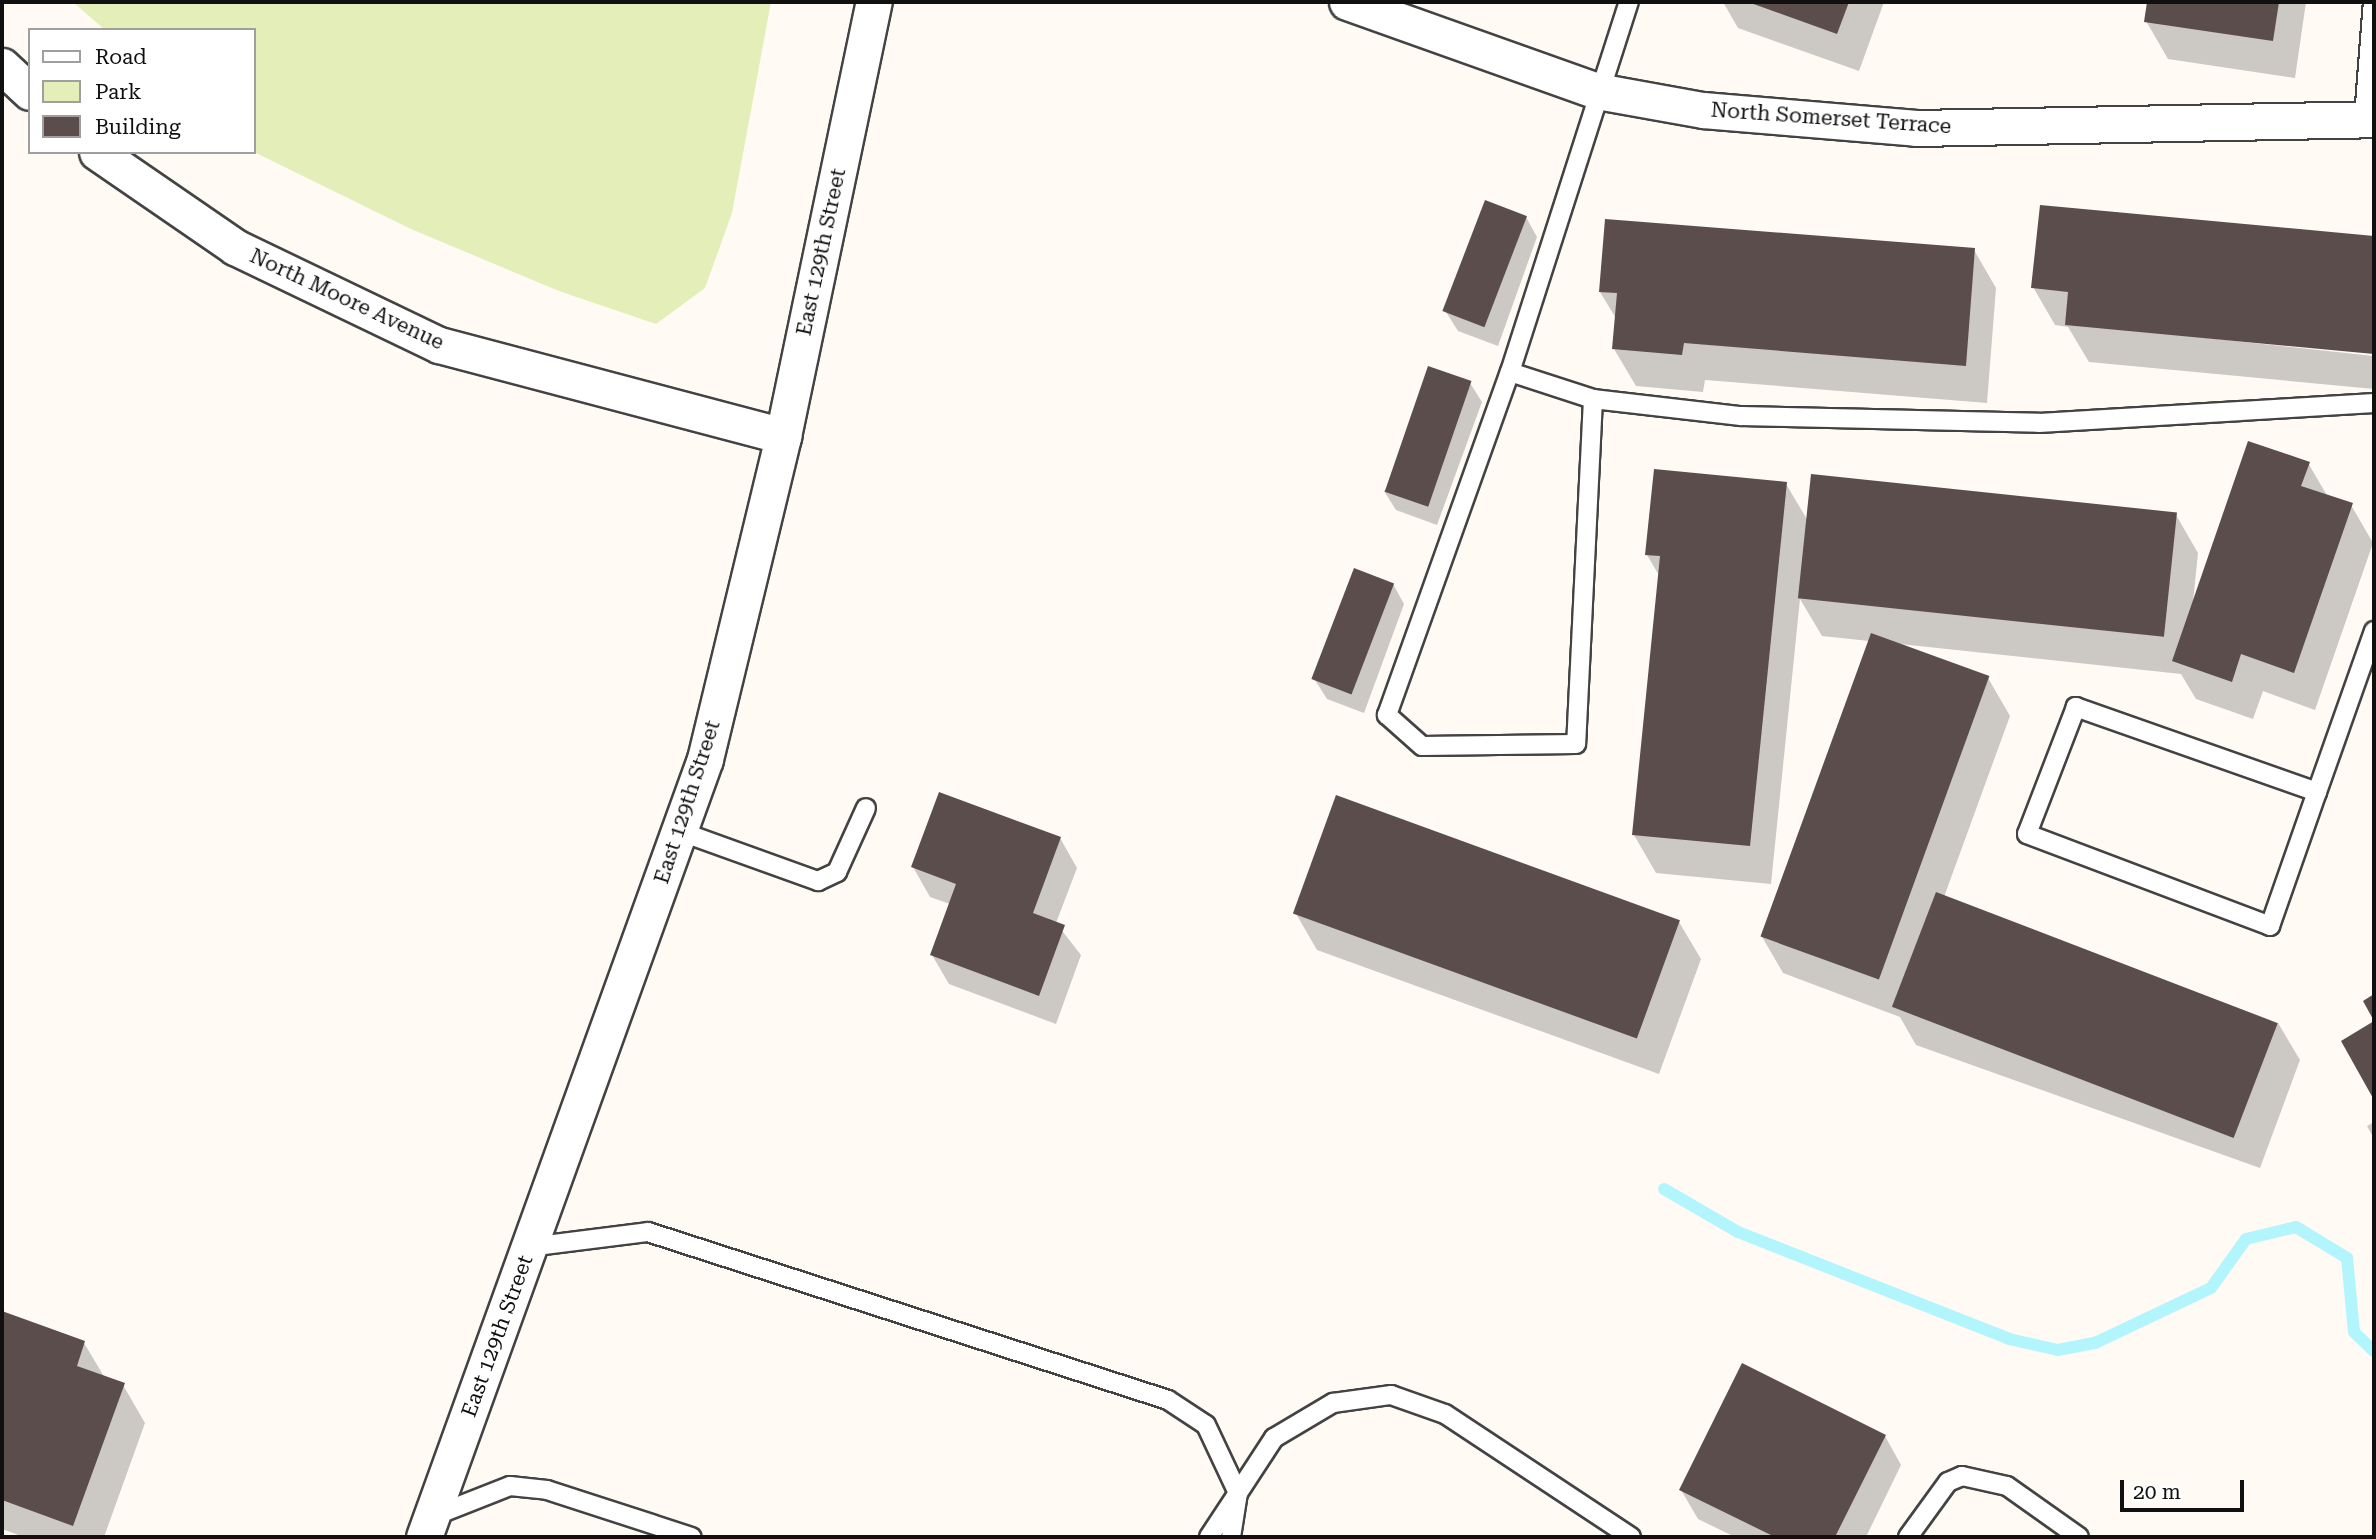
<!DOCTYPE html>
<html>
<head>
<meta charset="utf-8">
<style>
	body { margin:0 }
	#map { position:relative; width:2376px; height:1539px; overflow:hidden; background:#fffaf4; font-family:"Roboto Serif",serif }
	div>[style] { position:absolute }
	.green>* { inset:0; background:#e4eeb8 }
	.shadow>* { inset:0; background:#0003 }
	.stream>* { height:12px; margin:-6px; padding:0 6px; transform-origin:6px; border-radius:6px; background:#b3f5fc }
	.building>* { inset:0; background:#5a4d4b; transform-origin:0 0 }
	.roads { filter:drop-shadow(2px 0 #434343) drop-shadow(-2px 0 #434343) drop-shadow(0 2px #434343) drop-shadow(0 -2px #434343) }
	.service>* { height:18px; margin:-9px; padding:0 9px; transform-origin:9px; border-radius:9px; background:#fff }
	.minor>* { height:35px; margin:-17.5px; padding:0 17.5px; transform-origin:17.5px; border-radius:17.5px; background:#fff }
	span { translate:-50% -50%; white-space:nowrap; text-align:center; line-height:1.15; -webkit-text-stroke:7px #fff; paint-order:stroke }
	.street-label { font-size:21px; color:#101010 }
	.frame { position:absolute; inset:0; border:4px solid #101010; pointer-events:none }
	.legend { position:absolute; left:28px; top:28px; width:228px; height:126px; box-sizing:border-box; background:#fff; border:2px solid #9f9f9f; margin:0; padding:9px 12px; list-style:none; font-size:21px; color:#101010 }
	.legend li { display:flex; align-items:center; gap:14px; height:35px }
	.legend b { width:35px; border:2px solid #9f9f9f }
	.scale { position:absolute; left:2120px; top:1480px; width:124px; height:32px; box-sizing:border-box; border:4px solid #101010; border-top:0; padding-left:9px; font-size:21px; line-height:24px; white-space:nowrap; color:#101010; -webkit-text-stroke:5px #fff; paint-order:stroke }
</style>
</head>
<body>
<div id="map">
	<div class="green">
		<div style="clip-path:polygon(73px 2px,771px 2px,732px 213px,705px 288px,656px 324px,559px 291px,411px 229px,254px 152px,254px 30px,105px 30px)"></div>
	</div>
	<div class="shadow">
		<div style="clip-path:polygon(1723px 2px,1884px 2px,1859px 71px,1738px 28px)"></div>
		<div style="clip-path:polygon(2149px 2px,2306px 2px,2295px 78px,2168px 59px,2146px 21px)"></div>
		<div style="clip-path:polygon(2041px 207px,2374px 238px,2374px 352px,2087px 325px,2374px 356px,2374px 389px,2089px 362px,2068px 327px,2055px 325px,2033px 287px)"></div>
		<div style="clip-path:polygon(1526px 217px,1537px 237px,1498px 346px,1458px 331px,1446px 312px)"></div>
		<div style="clip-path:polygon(1974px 250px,1996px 288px,1987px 403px,1705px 380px,1703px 392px,1636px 386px,1614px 349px,1617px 320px,1600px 292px)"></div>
		<div style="clip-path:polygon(1470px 383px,1482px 402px,1437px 525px,1396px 510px,1384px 491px)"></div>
		<div style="clip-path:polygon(2308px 463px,2328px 497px,2351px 505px,2373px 543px,2315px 710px,2263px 691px,2253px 719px,2196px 699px,2181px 674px,1900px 644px,1988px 678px,2010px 716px,1944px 897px,2278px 1023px,2300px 1060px,2260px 1168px,1916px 1045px,1900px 1017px,1783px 973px,1761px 935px,1869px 641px,1822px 636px,1800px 599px,1771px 884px,1656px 873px,1634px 835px,1660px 577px,1647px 555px,1786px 484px,1808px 521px,2176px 515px,2198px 553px,2193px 602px)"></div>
		<div style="clip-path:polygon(1393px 584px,1404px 604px,1364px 713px,1327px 699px,1315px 680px)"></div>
		<div style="clip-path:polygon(1060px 838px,1077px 868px,1056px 923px,1081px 955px,1056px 1024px,949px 984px,932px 955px,950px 904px,930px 897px,913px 867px)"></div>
		<div style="clip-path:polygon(1295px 912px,1679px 922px,1701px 959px,1659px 1074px,1317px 950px)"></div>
		<div style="clip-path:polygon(2374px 1122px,2374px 1139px,2367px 1126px)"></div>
		<div style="clip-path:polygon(2px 1313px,84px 1343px,105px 1378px,123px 1385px,145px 1423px,104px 1537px,24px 1537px,2px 1529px)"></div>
		<div style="clip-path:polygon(1885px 1436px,1901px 1465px,1866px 1537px,1735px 1537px,1698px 1519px,1681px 1490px)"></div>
	</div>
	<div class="stream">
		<div style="left:1664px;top:1189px;width:86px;rotate:30.2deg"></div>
		<div style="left:1738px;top:1232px;width:291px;rotate:21.5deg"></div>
		<div style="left:2009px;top:1339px;width:50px;rotate:12.7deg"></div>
		<div style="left:2058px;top:1350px;width:38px;rotate:-11deg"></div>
		<div style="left:2095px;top:1343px;width:128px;rotate:-25.4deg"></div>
		<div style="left:2211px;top:1288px;width:60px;rotate:-54.5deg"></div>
		<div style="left:2246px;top:1239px;width:51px;rotate:-13.5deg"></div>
		<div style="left:2296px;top:1227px;width:60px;rotate:31.3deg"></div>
		<div style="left:2347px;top:1258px;width:74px;rotate:84.6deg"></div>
		<div style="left:2354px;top:1332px;width:28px;rotate:44deg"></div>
	</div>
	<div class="building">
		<div style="clip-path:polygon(1748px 2px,1849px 2px,1837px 34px)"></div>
		<div style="clip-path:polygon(2147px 2px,2279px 2px,2273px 41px,2144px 22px)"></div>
		<div style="left:1485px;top:200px;width:45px;height:119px;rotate:21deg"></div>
		<div style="clip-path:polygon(2040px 205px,2374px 236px,2374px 354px,2065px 325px,2068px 292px,2031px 288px)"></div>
		<div style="clip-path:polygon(1605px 219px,1975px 248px,1966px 366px,1684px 343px,1682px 355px,1612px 349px,1617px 293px,1599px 292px)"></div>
		<div style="left:1428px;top:366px;width:46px;height:133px;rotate:19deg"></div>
		<div style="clip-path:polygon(2248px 441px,2310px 462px,2301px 486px,2353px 503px,2294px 673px,2241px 654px,2232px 682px,2172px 661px)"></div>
		<div style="clip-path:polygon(1654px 469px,1787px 482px,1750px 846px,1632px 835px,1660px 556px,1645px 555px)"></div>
		<div style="left:1811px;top:474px;width:368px;height:125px;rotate:6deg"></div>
		<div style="left:1354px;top:568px;width:43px;height:119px;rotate:21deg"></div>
		<div style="left:1871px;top:633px;width:126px;height:323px;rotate:20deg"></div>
		<div style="clip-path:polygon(939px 792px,1061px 837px,1033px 913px,1065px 925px,1039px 996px,930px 955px,956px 884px,911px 867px)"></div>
		<div style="left:1336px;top:795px;width:366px;height:126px;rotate:20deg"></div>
		<div style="left:1936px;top:892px;width:366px;height:123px;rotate:21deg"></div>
		<div style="clip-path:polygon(2374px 994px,2374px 1100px,2341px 1041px,2374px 1021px,2363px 1001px)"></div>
		<div style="clip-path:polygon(2px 1311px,85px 1341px,77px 1366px,125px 1383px,73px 1526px,2px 1500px)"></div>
		<div style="clip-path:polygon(1742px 1363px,1886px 1435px,1835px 1537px,1775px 1537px,1679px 1490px)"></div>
	</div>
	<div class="roads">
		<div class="service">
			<div style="left:2364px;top:118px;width:116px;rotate:-85.6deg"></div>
			<div style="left:1510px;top:372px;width:87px;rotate:18deg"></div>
			<div style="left:1593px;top:399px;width:149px;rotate:6.6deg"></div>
			<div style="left:1741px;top:416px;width:298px;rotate:1.3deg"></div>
			<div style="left:2039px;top:423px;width:336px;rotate:-3.4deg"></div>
			<div style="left:1593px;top:399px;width:345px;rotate:92.8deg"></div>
			<div style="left:1576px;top:744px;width:154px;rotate:179.3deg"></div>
			<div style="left:1422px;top:746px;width:47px;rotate:-138.5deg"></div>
			<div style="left:1387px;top:715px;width:364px;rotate:-70.3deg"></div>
			<div style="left:1510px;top:372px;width:389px;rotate:-72.2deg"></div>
			<div style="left:2317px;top:792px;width:256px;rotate:-160.6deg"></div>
			<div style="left:2076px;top:707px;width:136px;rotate:111.1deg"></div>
			<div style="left:2027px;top:834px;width:260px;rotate:20.7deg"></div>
			<div style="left:2270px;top:926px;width:142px;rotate:-70.7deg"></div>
			<div style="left:2317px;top:792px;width:171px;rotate:-70.5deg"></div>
			<div style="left:679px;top:831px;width:148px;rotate:19.8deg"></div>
			<div style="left:818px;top:881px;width:21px;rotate:-25deg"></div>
			<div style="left:837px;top:872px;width:70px;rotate:-65.6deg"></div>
			<div style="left:529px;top:1247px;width:120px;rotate:-7.2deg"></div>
			<div style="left:648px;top:1232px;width:546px;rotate:17.9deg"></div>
			<div style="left:1168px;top:1400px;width:45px;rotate:33.3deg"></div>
			<div style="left:1206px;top:1425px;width:75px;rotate:64.8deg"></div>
			<div style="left:1238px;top:1493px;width:53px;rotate:123.4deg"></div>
			<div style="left:431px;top:1517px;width:85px;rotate:-21.4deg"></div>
			<div style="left:510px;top:1486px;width:37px;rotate:6deg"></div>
			<div style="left:547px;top:1490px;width:152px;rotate:18deg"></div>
			<div style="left:1231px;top:1537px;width:45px;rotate:-81deg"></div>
			<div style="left:1238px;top:1493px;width:66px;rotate:-56.8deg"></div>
			<div style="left:1274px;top:1438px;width:69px;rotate:-30.7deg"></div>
			<div style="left:1333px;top:1403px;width:59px;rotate:-7.9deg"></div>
			<div style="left:1391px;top:1395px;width:57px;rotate:19.4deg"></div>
			<div style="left:1445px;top:1414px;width:223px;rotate:33.5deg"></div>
			<div style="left:1908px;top:1537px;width:68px;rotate:-54deg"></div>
			<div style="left:1948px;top:1482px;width:15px;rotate:-23deg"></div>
			<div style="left:1962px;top:1476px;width:46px;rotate:12.5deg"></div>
			<div style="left:2007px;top:1486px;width:88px;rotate:35.3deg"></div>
		</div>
		<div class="minor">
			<div style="left:1347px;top:2px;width:265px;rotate:19.6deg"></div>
			<div style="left:1597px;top:91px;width:108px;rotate:10.2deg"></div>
			<div style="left:1703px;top:110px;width:214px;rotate:4.8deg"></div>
			<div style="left:1916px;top:128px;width:458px;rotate:-1.1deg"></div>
			<div style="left:2px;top:66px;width:38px;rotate:43deg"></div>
			<div style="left:97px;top:152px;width:168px;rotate:34.5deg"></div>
			<div style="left:235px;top:247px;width:226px;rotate:25.7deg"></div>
			<div style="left:439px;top:345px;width:356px;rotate:14.8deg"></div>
			<div style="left:424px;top:1537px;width:827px;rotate:-70.14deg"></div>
			<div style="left:705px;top:759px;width:332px;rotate:-76.4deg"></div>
			<div style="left:783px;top:436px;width:443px;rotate:-78.2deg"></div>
		</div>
	</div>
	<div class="street-label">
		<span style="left:1831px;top:118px;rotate:4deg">North Somerset Terrace</span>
		<span style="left:821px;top:252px;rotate:-78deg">East 129th Street</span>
		<span style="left:347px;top:299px;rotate:25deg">North Moore Avenue</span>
		<span style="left:687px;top:802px;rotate:-72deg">East 129th Street</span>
		<span style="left:497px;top:1336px;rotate:-70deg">East 129th Street</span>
	</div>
	<div class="frame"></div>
	<ul class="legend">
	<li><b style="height:9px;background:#fff"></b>Road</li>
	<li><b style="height:19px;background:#e4eeb8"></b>Park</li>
	<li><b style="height:19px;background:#5a4d4b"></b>Building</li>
	</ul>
	<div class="scale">20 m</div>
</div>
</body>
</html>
